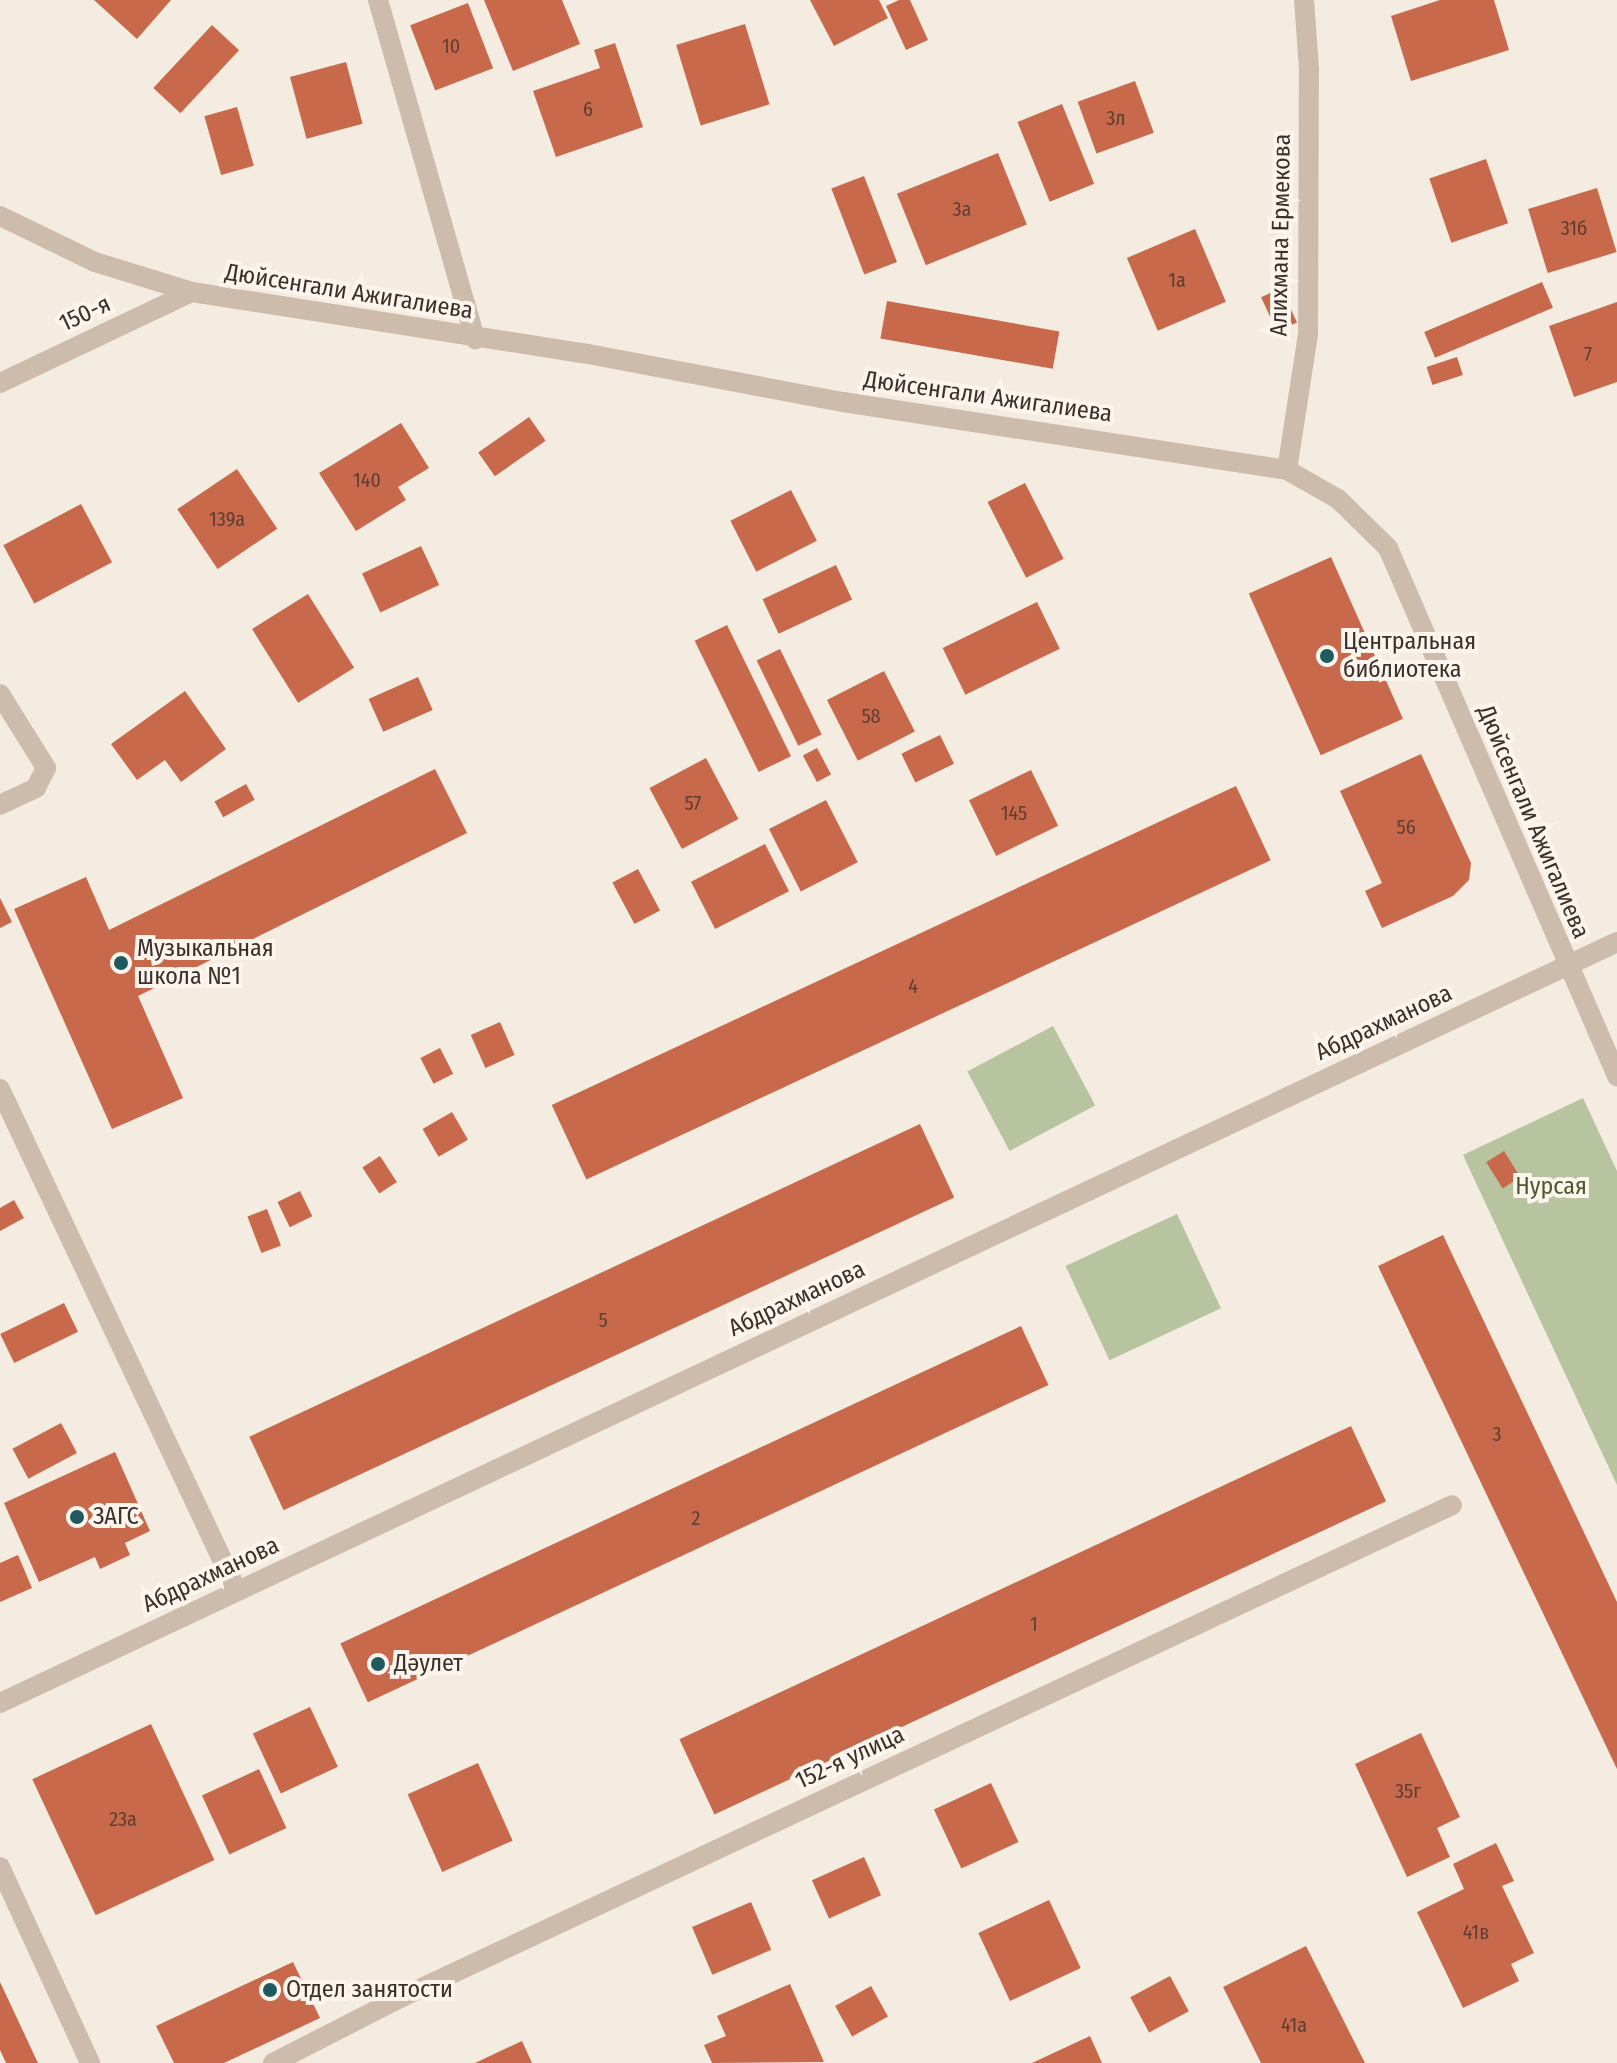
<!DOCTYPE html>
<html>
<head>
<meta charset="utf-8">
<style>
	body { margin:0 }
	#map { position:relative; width:1617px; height:2063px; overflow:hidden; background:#f4ebe1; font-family:"Fira Sans Condensed",sans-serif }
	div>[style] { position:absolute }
	.green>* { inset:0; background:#b8c4a0; transform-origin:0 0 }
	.building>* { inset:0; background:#c8694b; transform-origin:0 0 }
	.minor>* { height:20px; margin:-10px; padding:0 10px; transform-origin:10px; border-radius:10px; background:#cdbbac }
	.dots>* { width:22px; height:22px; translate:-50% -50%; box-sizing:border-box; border:4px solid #fbf5ee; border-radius:50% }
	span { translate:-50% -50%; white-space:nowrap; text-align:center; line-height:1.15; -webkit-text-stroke:8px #fbf5ee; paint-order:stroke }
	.number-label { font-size:20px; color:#5e3e33 }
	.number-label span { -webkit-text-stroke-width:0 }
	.street-label { font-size:24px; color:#3b302b }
	.poi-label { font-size:24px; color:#3b302b }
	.left { translate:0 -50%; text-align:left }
	.park-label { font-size:24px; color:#4a5a2e }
</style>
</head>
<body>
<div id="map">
	<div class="green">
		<div style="left:1053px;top:1026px;width:90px;height:97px;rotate:62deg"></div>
		<div style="clip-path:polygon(1583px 1098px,1617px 1171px,1617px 1485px,1463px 1155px)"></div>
		<div style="left:1177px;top:1214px;width:104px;height:123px;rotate:65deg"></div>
	</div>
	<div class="building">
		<div style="clip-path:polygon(94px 0,171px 0,137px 39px)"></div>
		<div style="clip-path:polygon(484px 0,562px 0,580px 44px,513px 71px)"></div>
		<div style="clip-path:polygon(810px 0,879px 0,888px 18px,834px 46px)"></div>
		<div style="clip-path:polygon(899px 0,910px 0,928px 40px,906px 50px,886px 6px)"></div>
		<div style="clip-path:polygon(1440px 0,1494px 0,1509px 50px,1411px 81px,1391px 16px)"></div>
		<div style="left:468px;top:3px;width:70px;height:62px;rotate:69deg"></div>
		<div style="left:745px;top:24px;width:84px;height:72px;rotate:73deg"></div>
		<div style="left:212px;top:25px;width:37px;height:86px;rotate:43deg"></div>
		<div style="clip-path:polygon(615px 43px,643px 127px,556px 157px,533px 91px,600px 68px,594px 50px)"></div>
		<div style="left:346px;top:62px;width:64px;height:58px;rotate:75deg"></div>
		<div style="left:1135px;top:81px;width:55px;height:61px;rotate:70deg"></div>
		<div style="left:1062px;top:104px;width:86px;height:48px;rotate:68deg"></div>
		<div style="left:237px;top:107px;width:61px;height:34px;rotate:74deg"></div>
		<div style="left:998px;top:153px;width:77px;height:109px;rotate:68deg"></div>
		<div style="left:1486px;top:159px;width:68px;height:60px;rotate:71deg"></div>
		<div style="left:864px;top:176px;width:92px;height:35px;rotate:69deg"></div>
		<div style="left:1597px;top:188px;width:67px;height:72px;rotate:73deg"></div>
		<div style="left:1195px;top:229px;width:79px;height:74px;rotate:67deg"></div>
		<div style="left:1542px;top:282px;width:28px;height:128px;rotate:67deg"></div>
		<div style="left:1281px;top:288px;width:38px;height:22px;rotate:65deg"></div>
		<div style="left:887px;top:301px;width:175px;height:38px;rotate:10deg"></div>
		<div style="clip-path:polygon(1617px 302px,1617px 382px,1574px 397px,1549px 326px)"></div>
		<div style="left:1457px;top:357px;width:19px;height:32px;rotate:72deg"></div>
		<div style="left:529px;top:417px;width:29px;height:62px;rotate:55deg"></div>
		<div style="clip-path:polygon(401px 423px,429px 468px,398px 487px,406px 500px,356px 531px,319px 473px)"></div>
		<div style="left:237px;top:469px;width:72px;height:72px;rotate:56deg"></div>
		<div style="left:1025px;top:483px;width:85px;height:42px;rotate:63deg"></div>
		<div style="left:791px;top:490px;width:57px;height:68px;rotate:63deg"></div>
		<div style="left:81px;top:504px;width:66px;height:88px;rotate:62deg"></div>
		<div style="left:421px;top:546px;width:43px;height:65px;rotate:65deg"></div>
		<div style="left:1331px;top:557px;width:177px;height:90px;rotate:66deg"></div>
		<div style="left:836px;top:565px;width:38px;height:81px;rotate:65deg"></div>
		<div style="left:308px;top:594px;width:87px;height:66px;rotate:58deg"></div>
		<div style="left:1037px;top:602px;width:52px;height:105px;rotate:64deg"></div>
		<div style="left:727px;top:625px;width:146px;height:36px;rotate:64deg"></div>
		<div style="left:780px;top:649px;width:95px;height:26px;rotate:64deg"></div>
		<div style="left:884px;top:671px;width:68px;height:64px;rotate:63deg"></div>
		<div style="left:418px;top:677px;width:36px;height:54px;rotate:66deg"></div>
		<div style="clip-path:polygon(185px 691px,226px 749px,181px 782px,165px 760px,137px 780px,111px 744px)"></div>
		<div style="left:940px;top:735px;width:32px;height:43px;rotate:64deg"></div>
		<div style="left:817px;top:748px;width:30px;height:16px;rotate:62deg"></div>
		<div style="clip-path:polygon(1421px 754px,1471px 863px,1469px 880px,1453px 896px,1382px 928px,1365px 891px,1382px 883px,1340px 791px)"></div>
		<div style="left:706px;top:758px;width:69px;height:64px;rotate:62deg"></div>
		<div style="clip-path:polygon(435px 769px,467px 833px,138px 996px,183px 1098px,112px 1129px,14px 909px,86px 877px,109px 930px)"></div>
		<div style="left:1031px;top:770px;width:62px;height:69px;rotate:64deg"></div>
		<div style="left:246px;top:784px;width:18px;height:36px;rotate:61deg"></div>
		<div style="left:1236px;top:786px;width:82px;height:755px;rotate:65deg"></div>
		<div style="left:826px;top:800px;width:70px;height:64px;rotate:63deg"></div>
		<div style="left:765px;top:844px;width:53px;height:83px;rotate:63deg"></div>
		<div style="left:638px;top:869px;width:47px;height:29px;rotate:62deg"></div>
		<div style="clip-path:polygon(0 898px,12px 922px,0 928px)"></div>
		<div style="left:500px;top:1022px;width:36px;height:32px;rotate:66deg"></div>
		<div style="left:440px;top:1048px;width:29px;height:22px;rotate:63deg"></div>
		<div style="left:452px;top:1112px;width:32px;height:34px;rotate:60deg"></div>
		<div style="left:920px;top:1124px;width:81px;height:740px;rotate:65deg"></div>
		<div style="left:1504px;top:1151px;width:31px;height:21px;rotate:58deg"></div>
		<div style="left:380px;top:1156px;width:31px;height:21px;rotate:57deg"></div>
		<div style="left:300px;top:1191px;width:28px;height:25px;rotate:64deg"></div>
		<div style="clip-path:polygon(14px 1200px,24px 1218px,0 1231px,0 1208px)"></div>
		<div style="left:267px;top:1209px;width:39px;height:21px;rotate:69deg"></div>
		<div style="clip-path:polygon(1443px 1235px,1617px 1602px,1617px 1769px,1378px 1266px)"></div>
		<div style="left:64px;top:1303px;width:32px;height:71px;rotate:64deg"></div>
		<div style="left:1021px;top:1326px;width:65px;height:751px;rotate:65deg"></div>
		<div style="left:61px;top:1423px;width:34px;height:55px;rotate:62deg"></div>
		<div style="left:1351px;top:1426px;width:83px;height:741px;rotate:65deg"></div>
		<div style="clip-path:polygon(115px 1452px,150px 1531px,125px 1543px,130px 1555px,100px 1569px,95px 1557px,39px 1582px,4px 1503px)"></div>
		<div style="clip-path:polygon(18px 1555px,32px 1588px,0 1602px,0 1563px)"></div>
		<div style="left:310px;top:1707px;width:66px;height:63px;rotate:65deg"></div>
		<div style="left:151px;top:1724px;width:150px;height:131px;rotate:65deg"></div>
		<div style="clip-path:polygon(1421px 1733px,1460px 1817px,1437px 1828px,1450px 1857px,1407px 1877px,1355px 1764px)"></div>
		<div style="left:478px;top:1763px;width:85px;height:77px;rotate:66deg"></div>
		<div style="left:259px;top:1769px;width:65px;height:63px;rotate:65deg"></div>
		<div style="left:991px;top:1783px;width:65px;height:63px;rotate:65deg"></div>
		<div style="clip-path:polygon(1496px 1843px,1514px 1881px,1502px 1886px,1534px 1953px,1511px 1964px,1519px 1981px,1463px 2008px,1417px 1912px,1464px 1889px,1453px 1864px)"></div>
		<div style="left:864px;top:1857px;width:42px;height:57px;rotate:66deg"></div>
		<div style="left:1049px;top:1900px;width:75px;height:78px;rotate:65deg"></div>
		<div style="left:751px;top:1902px;width:52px;height:64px;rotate:67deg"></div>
		<div style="clip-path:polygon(1306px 1946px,1365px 2063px,1261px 2063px,1223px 1987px)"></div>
		<div style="clip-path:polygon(293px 1962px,320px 2018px,224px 2063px,174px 2063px,156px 2026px)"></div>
		<div style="left:1170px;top:1976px;width:40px;height:45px;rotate:62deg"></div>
		<div style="clip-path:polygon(0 1982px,38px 2063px,6px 2063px,0 2050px)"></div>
		<div style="clip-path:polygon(790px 1984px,824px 2062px,712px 2063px,704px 2045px,726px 2036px,717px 2016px)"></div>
		<div style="left:871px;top:1986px;width:35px;height:41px;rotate:61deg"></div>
		<div style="clip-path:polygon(1090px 2036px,1102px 2063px,1032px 2063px)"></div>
		<div style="clip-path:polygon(522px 2041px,532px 2063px,475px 2063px)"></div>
	</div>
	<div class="minor">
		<div style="left:378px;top:0;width:353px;rotate:74deg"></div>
		<div style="left:0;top:216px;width:106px;rotate:25.8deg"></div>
		<div style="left:95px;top:262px;width:102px;rotate:17.2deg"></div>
		<div style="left:192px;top:292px;width:396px;rotate:8.9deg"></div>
		<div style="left:583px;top:353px;width:265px;rotate:10.7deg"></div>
		<div style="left:843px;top:402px;width:449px;rotate:8.7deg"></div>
		<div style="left:1287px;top:470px;width:59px;rotate:29.6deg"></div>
		<div style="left:1338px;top:499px;width:70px;rotate:44.4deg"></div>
		<div style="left:1388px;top:548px;width:576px;rotate:66.55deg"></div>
		<div style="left:0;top:383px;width:212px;rotate:-25.4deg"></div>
		<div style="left:1287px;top:470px;width:138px;rotate:-81.2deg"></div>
		<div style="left:1308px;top:334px;width:265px;rotate:-89.8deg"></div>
		<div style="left:1309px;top:69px;width:69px;rotate:-94.1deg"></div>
		<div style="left:0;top:694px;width:87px;rotate:58.1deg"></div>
		<div style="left:46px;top:768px;width:22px;rotate:117deg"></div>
		<div style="left:36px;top:788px;width:40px;rotate:155deg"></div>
		<div style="left:0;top:1089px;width:555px;rotate:64.73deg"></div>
		<div style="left:0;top:1703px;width:1787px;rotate:-25.2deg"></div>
		<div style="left:0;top:1867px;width:216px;rotate:65.3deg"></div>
		<div style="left:273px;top:2063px;width:138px;rotate:-27.1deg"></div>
		<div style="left:396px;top:2000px;width:1166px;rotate:-25.11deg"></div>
	</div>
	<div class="dots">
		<div style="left:1327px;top:656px;background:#1f5a5e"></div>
		<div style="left:121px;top:963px;background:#1f5a5e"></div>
		<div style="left:77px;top:1517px;background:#1f5a5e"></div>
		<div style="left:378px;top:1664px;background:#1f5a5e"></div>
		<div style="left:270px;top:1990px;background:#1f5a5e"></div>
	</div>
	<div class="number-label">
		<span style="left:451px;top:46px">10</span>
		<span style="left:588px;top:109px">6</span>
		<span style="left:1116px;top:118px">3л</span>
		<span style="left:962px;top:209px">3а</span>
		<span style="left:1574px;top:228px">31б</span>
		<span style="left:1177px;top:280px">1а</span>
		<span style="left:1588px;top:354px">7</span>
		<span style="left:367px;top:480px">140</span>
		<span style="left:227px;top:519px">139а</span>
		<span style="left:871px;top:716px">58</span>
		<span style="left:693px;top:803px">57</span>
		<span style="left:1014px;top:813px">145</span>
		<span style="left:1406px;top:827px">56</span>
		<span style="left:913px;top:986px">4</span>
		<span style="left:603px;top:1320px">5</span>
		<span style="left:1497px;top:1434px">3</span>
		<span style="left:696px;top:1518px">2</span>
		<span style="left:1034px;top:1624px">1</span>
		<span style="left:1408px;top:1791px">35г</span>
		<span style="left:123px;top:1819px">23а</span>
		<span style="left:1476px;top:1932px">41в</span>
		<span style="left:1294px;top:2025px">41а</span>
	</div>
	<div class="street-label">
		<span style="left:1281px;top:235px;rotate:-89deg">Алихмана Ермекова</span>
		<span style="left:349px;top:292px;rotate:9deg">Дюйсенгали Ажигалиева</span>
		<span style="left:85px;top:314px;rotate:-25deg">150-я</span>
		<span style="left:988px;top:397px;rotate:8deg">Дюйсенгали Ажигалиева</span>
		<span style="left:1533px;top:822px;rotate:67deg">Дюйсенгали Ажигалиева</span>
		<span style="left:1384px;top:1023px;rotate:-25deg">Абдрахманова</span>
		<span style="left:797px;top:1299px;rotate:-25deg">Абдрахманова</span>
		<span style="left:211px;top:1575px;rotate:-25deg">Абдрахманова</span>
		<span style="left:850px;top:1758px;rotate:-25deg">152-я улица</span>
	</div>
	<div class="poi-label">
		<span class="left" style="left:1343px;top:656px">Центральная<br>библиотека</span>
		<span class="left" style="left:137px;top:963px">Музыкальная<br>школа №1</span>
		<span class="left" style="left:93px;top:1517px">ЗАГС</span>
		<span class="left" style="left:394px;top:1664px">Дәулет</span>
		<span class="left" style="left:286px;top:1990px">Отдел занятости</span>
	</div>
	<div class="park-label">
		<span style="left:1551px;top:1187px">Нурсая</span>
	</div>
</div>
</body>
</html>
